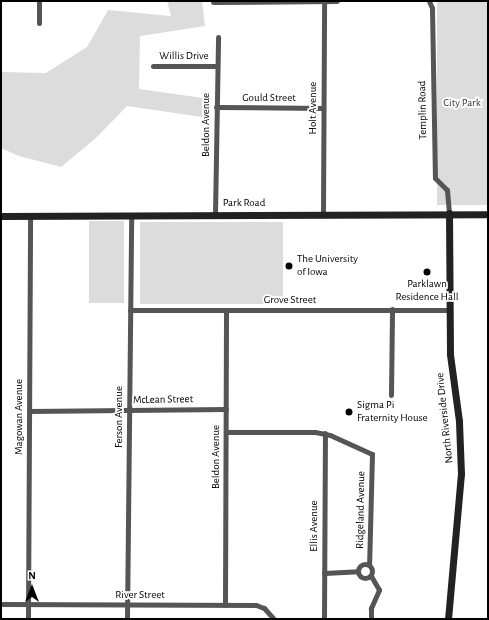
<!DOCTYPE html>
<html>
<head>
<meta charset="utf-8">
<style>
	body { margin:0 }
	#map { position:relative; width:489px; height:620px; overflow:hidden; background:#fff; font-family:"Alegreya Sans",sans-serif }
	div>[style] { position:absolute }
	.green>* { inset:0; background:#dcdcdc; transform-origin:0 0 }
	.street>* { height:5px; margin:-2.5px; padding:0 2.5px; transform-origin:2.5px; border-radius:2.5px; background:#555 }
	.street>.ring { margin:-2.5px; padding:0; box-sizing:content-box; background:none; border:5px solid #555; border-radius:50% }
	.secondary>* { height:7px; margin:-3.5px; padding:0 3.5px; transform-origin:3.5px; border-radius:3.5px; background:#222 }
	.dots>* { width:11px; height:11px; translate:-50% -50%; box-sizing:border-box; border:2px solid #fff; border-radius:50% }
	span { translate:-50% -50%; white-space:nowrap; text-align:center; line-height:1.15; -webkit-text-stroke:3.5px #fff; paint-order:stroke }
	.street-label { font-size:11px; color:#000 }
	.park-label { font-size:11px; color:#333 }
	.poi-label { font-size:11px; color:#000 }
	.left { translate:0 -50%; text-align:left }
	.frame { position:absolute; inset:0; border:2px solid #000; pointer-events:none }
	.north { position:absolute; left:12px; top:568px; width:40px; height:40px; -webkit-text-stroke:3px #fff; paint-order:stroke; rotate:0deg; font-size:11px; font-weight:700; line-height:16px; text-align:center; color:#000 }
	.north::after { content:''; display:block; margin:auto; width:14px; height:18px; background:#000; clip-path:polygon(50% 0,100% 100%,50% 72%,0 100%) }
</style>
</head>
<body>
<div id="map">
	<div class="green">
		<div style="clip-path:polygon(167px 1px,202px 1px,205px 26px,140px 36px,139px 89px,203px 98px,202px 117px,127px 106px,96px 138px,61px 167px,19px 156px,1px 148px,1px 72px,46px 73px,87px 47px,108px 10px,171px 16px)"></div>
		<div style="left:437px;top:1px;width:51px;height:204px"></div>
		<div style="left:89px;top:221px;width:35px;height:82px"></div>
		<div style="left:140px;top:222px;width:143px;height:82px"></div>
	</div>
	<div class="street">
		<div style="left:39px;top:1px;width:22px;rotate:90deg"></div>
		<div style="left:429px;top:1px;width:8px;rotate:67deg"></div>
		<div style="left:432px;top:8px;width:170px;rotate:89deg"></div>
		<div style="left:435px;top:178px;width:17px;rotate:45deg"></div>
		<div style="left:447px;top:190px;width:23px;rotate:85deg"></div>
		<div style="left:213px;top:2px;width:124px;rotate:-0.5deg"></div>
		<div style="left:153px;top:66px;width:63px"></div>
		<div style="left:216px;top:107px;width:107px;rotate:0.5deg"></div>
		<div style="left:215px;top:214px;width:177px;rotate:-89deg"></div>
		<div style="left:323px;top:214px;width:212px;rotate:-89.7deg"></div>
		<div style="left:130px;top:310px;width:320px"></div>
		<div style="left:391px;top:395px;width:86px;rotate:-89.3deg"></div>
		<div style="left:29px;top:411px;width:197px;rotate:-0.6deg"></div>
		<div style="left:226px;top:432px;width:89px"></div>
		<div style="left:315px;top:432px;width:15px;rotate:11deg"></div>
		<div style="left:330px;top:435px;width:46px;rotate:24.3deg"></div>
		<div style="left:372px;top:454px;width:111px;rotate:91.5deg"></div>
		<div class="ring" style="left:358px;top:564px;width:9px;height:9px"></div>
		<div style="left:324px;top:573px;width:34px;rotate:-3deg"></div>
		<div style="left:371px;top:576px;width:16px;rotate:60deg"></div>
		<div style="left:379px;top:590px;width:20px;rotate:114deg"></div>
		<div style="left:371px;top:608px;width:11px;rotate:90deg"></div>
		<div style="left:1px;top:604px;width:255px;rotate:0.2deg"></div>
		<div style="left:256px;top:605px;width:9px;rotate:21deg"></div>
		<div style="left:264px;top:608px;width:15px;rotate:48deg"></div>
		<div style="left:225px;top:605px;width:295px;rotate:-89.8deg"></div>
		<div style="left:28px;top:619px;width:403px;rotate:-89.7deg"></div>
		<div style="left:127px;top:619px;width:404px;rotate:-89.4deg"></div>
		<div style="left:324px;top:619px;width:186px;rotate:-89.7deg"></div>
	</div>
	<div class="secondary">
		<div style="left:1px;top:216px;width:487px;rotate:-0.2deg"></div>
		<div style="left:448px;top:619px;width:146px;rotate:-84.9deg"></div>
		<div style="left:461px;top:474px;width:53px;rotate:-92.2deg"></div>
		<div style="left:459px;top:421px;width:68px;rotate:-97.7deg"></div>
		<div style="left:450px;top:354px;width:141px;rotate:-90.4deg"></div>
	</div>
	<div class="dots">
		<div style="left:289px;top:266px;background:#000"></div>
		<div style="left:427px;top:272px;background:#000"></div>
		<div style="left:349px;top:412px;background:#000"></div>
	</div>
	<div class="street-label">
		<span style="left:184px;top:56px">Willis Drive</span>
		<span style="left:269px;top:98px">Gould Street</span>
		<span style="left:313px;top:108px;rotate:-90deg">Holt Avenue</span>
		<span style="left:423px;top:110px;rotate:-91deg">Templin Road</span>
		<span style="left:206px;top:125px;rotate:-90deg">Beldon Avenue</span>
		<span style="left:244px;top:203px">Park Road</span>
		<span style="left:290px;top:300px">Grove Street</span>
		<span style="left:163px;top:400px;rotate:-1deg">McLean Street</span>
		<span style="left:19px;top:417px;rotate:-90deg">Magowan Avenue</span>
		<span style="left:119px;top:417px;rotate:-90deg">Ferson Avenue</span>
		<span style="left:445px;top:418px;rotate:-96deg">North Riverside Drive</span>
		<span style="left:216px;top:457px;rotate:-90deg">Beldon Avenue</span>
		<span style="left:361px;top:510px;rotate:-89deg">Ridgeland Avenue</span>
		<span style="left:314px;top:526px;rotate:-90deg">Ellis Avenue</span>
		<span style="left:140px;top:595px">River Street</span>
	</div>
	<div class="park-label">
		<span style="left:462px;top:103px">City Park</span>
	</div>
	<div class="poi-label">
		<span class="left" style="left:297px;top:266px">The University<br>of Iowa</span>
		<span style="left:427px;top:291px">Parklawn<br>Residence Hall</span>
		<span class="left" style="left:357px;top:412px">Sigma Pi<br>Fraternity House</span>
	</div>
	<div class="frame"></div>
	<div class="north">N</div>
</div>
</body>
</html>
